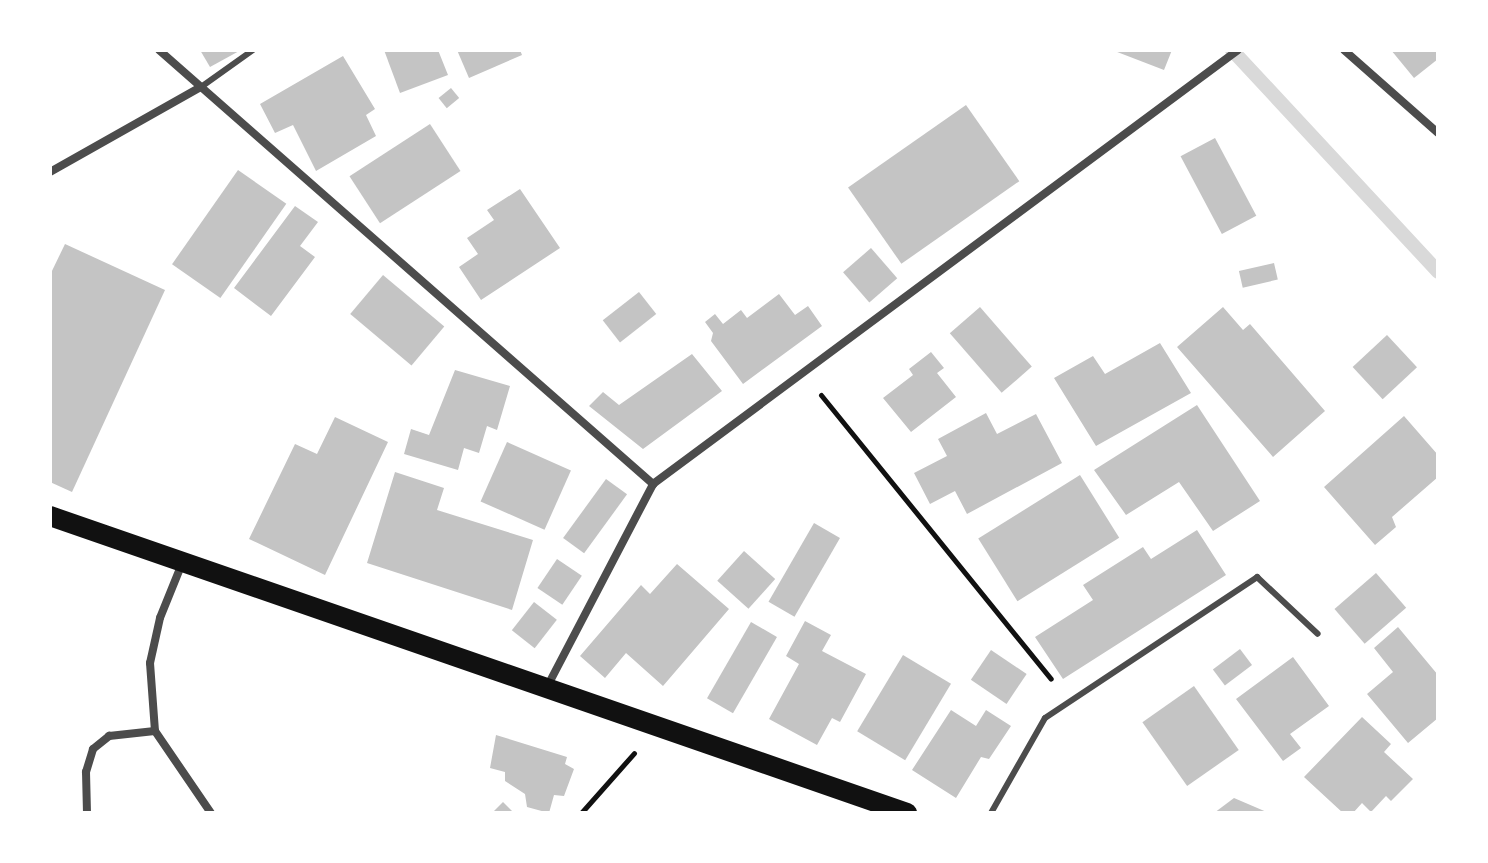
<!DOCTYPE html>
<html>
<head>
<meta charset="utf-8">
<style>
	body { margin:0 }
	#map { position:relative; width:1488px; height:863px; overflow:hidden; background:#fff; font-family:Figtree,sans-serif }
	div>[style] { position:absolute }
	.stream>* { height:14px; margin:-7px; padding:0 7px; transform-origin:7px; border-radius:7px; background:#d9d9d9 }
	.building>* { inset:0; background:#c4c4c4; transform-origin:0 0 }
	.path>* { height:5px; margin:-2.5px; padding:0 2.5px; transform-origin:2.5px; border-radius:2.5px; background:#111 }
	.service>* { height:6px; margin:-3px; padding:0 3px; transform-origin:3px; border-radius:3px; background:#4c4c4c }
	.minor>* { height:8px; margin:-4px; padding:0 4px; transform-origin:4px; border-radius:4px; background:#4c4c4c }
	.primary>* { height:20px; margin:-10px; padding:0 10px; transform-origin:10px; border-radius:10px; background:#111 }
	span { translate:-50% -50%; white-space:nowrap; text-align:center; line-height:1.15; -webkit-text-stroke:6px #fff; paint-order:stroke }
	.frame { position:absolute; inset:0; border:52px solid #fff; pointer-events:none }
</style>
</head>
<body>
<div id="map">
	<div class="stream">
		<div style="left:1232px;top:50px;width:303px;rotate:47.1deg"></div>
	</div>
	<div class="building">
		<div style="clip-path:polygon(200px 50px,241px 50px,210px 67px)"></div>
		<div style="clip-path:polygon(384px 50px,438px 50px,448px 75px,400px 93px)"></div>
		<div style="clip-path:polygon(457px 50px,520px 50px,522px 55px,469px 78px)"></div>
		<div style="clip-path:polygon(1112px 50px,1172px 50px,1164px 70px)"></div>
		<div style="clip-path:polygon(1391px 50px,1438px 50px,1438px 59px,1414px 78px)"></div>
		<div style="clip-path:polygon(343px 56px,375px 109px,366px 115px,376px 136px,316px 171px,293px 125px,275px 133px,260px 104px)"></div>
		<div style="left:451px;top:88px;width:13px;height:16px;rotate:51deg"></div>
		<div style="left:966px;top:105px;width:93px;height:144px;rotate:55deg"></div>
		<div style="left:430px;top:124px;width:56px;height:96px;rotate:57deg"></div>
		<div style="left:1215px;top:138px;width:88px;height:39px;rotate:62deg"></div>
		<div style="left:238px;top:170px;width:59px;height:115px;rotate:35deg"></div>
		<div style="clip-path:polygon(520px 189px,560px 248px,481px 300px,459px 267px,478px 254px,467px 238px,494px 220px,487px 210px)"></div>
		<div style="clip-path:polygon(295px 206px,318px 222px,300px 246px,315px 257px,271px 316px,234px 288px)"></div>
		<div style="clip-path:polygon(65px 244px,165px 290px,72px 492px,50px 482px,50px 275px)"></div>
		<div style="left:871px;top:248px;width:40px;height:37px;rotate:49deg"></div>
		<div style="left:1274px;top:263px;width:17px;height:36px;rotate:77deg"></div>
		<div style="left:383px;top:275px;width:80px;height:51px;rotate:40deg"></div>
		<div style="left:639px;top:292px;width:28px;height:46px;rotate:52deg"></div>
		<div style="clip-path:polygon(779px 294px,795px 315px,808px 306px,822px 326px,743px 384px,711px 341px,713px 333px,705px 322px,715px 314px,723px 324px,741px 310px,747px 318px)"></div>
		<div style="left:980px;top:307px;width:79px;height:40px;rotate:49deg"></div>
		<div style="clip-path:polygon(1223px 307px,1243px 330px,1250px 324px,1325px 411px,1273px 457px,1177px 347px)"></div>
		<div style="left:1387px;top:335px;width:44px;height:47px;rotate:47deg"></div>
		<div style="clip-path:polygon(1160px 343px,1191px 393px,1096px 446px,1054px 378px,1093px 356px,1105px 374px)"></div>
		<div style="clip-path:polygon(931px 352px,944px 368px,937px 373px,956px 397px,911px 432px,883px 398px,913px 375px,909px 369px)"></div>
		<div style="clip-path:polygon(692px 354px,722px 391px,643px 449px,589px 406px,603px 392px,619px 405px)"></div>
		<div style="clip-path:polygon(455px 370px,510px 386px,497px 430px,487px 426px,479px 453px,464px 448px,458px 470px,404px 454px,411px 429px,429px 435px)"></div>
		<div style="clip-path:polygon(1197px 405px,1260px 501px,1213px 531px,1179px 482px,1126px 515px,1094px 470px)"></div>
		<div style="clip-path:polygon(986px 413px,997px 434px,1036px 414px,1062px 463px,967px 514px,955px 491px,930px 504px,914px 473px,947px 456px,938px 439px)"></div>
		<div style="clip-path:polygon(1404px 416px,1438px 455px,1438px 477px,1392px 517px,1396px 527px,1375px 545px,1324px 487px)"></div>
		<div style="clip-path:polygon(335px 417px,388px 442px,325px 575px,249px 539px,295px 444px,317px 454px)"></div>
		<div style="left:507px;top:442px;width:70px;height:65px;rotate:24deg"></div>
		<div style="clip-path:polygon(395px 472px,444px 488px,437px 510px,533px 540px,512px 610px,367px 563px)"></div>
		<div style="left:1080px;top:475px;width:74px;height:120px;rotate:58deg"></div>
		<div style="left:606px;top:479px;width:26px;height:73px;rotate:36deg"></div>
		<div style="left:814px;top:523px;width:30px;height:91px;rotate:30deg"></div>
		<div style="clip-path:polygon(1197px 530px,1226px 575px,1063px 679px,1035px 637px,1093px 600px,1083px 585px,1143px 547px,1151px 559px)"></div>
		<div style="left:744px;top:551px;width:42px;height:40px;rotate:42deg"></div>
		<div style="left:557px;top:559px;width:30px;height:35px;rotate:34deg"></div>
		<div style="clip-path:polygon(677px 564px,729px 609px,663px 686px,626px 653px,605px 678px,580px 656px,641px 585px,650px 594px)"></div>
		<div style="left:1376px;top:573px;width:46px;height:55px;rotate:49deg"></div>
		<div style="left:534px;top:602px;width:29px;height:36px;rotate:38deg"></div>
		<div style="clip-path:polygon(805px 621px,831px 635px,822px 651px,866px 674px,840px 722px,832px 718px,817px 745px,769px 719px,799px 664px,786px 656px)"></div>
		<div style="left:751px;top:622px;width:30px;height:88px;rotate:30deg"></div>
		<div style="clip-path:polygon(1398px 627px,1438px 675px,1438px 718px,1408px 743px,1367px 694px,1393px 672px,1374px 648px)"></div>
		<div style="left:1240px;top:649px;width:20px;height:34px;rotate:53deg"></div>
		<div style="left:991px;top:650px;width:43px;height:36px;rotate:34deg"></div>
		<div style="left:903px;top:655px;width:56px;height:89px;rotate:31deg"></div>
		<div style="clip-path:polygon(1293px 657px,1329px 706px,1290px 734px,1301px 748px,1283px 761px,1236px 699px)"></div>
		<div style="left:1194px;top:686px;width:78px;height:63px;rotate:55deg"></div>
		<div style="clip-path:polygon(951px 710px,976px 726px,986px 710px,1011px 726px,989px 759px,981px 757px,956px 798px,912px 770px)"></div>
		<div style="clip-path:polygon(1362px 717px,1391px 744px,1384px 752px,1413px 779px,1391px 801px,1386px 796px,1371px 812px,1362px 803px,1353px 813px,1343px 813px,1304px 777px)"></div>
		<div style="clip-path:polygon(496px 735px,567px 757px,565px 764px,574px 769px,564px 796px,554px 795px,549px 813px,527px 807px,525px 794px,505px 781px,505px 772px,490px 768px)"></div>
		<div style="clip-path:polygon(1234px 798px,1269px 813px,1214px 813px)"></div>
		<div style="clip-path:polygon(503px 802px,514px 813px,492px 813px)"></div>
	</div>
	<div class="path">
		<div style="left:821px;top:395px;width:365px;rotate:51deg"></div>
		<div style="left:581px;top:813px;width:80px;rotate:-48.5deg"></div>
	</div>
	<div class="service">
		<div style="left:201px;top:87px;width:64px;rotate:-35.4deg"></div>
		<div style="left:991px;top:813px;width:109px;rotate:-60.4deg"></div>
		<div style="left:1045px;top:718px;width:255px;rotate:-33.6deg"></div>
		<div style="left:1257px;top:577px;width:83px;rotate:43.1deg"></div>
	</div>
	<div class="minor">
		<div style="left:159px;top:50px;width:658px;rotate:41.3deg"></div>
		<div style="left:1344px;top:50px;width:125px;rotate:41.4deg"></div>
		<div style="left:50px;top:172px;width:173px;rotate:-29.4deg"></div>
		<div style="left:183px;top:561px;width:61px;rotate:112deg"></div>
		<div style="left:160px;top:618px;width:46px;rotate:102.5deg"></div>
		<div style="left:150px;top:663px;width:68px;rotate:85.8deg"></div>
		<div style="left:155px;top:731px;width:99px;rotate:55.7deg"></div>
		<div style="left:547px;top:687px;width:229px;rotate:-62.4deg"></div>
		<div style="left:653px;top:484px;width:728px;rotate:-36.57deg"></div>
		<div style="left:87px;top:813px;width:41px;rotate:-91.4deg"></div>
		<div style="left:86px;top:772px;width:24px;rotate:-73deg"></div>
		<div style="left:93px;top:749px;width:21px;rotate:-39deg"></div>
		<div style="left:109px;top:736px;width:46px;rotate:-6.2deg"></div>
	</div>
	<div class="primary">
		<div style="left:50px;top:516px;width:907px;rotate:19.11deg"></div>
	</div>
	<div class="frame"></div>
</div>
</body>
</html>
